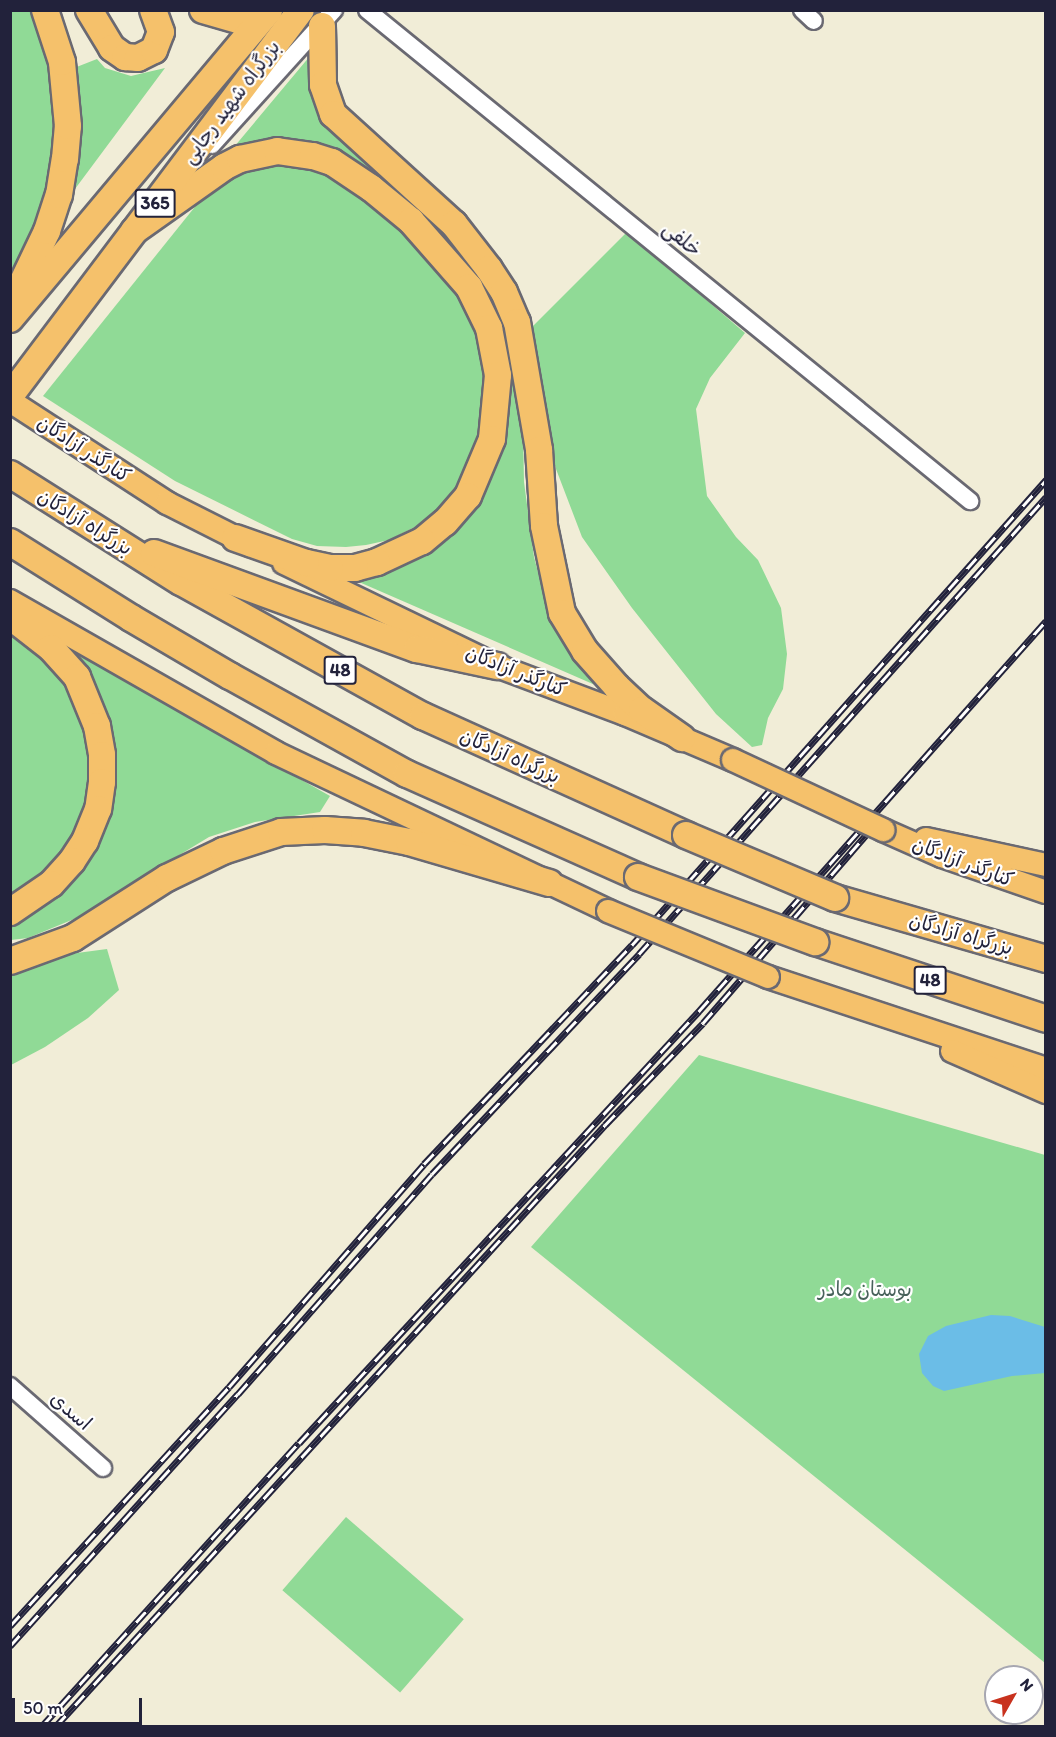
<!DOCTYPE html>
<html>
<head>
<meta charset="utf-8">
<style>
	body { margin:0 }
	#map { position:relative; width:1056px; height:1737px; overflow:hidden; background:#f1edd7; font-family:Itim,"Playpen Sans Arabic",sans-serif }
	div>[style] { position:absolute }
	.green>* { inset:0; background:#90da96; transform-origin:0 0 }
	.water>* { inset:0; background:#6bbde7 }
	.roads { filter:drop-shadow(2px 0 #6a6972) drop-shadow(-2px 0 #6a6972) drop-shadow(0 2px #6a6972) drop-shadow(0 -2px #6a6972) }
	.minor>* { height:16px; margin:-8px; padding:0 8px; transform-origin:8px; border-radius:8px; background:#fff }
	.major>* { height:22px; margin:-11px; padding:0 11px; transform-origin:11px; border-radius:11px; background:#f5c16b }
	.highway>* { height:26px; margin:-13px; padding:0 13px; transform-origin:13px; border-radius:13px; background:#f5c16b }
	.rail>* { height:7px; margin-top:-3.5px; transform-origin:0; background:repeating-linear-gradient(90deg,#fff 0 14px,#22223b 0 28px); box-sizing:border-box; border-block:2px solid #22223b }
	.bridges { filter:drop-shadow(2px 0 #6a6972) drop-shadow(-2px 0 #6a6972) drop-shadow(0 2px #6a6972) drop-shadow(0 -2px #6a6972) }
	.major-bridge>* { height:22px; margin:-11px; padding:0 11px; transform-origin:11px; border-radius:11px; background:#f5c16b }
	.highway-bridge>* { height:26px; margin:-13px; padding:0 13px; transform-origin:13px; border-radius:13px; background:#f5c16b }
	span { translate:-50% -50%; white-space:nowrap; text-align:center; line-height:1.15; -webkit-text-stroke:4.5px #fff; paint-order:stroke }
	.shield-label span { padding:2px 4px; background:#fff; border:2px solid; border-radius:4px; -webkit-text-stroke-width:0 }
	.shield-label { font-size:18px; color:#22223b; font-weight:700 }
	.street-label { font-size:20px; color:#22223b }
	.park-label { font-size:20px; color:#48625b }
	.frame { position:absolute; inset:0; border:12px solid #22223b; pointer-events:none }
	.north { position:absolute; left:984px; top:1665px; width:60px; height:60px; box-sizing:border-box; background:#fff; border:2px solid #a7a7b1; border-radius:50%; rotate:51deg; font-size:16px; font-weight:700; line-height:24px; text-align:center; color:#22223b }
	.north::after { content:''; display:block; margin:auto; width:21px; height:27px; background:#c8321e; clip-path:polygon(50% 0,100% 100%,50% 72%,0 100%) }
	.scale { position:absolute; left:12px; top:1698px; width:130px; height:27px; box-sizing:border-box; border:3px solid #22223b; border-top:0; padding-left:8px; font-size:18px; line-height:21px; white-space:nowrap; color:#22223b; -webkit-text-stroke:4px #fff; paint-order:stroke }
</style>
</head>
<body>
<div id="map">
	<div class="green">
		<div style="clip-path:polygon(11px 11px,35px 11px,51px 57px,57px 112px,52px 180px,43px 209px,22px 259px,11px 273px)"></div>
		<div style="clip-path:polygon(310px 56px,329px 125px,352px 150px,445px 228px,489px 289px,508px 330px,523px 429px,524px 482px,534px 557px,543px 591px,560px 629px,602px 688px,359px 582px,387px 572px,417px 556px,504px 436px,509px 386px,501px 334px,364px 171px,229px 153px)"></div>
		<div style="clip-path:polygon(97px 59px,105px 68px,131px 76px,165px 68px,72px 193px,74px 68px)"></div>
		<div style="clip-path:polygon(272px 160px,317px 169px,336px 178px,386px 213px,451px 280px,474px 320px,487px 361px,485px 427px,460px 489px,427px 521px,389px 540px,366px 545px,346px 547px,317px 546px,292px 539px,175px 481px,43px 396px,202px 198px,222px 180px,247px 167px)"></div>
		<div style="clip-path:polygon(627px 232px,745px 333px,710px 378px,696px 409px,707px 496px,736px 537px,758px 560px,781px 608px,787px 654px,783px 689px,768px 718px,762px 745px,752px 747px,716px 714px,632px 608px,582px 537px,556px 469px,545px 431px,531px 328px)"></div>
		<div style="clip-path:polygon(11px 609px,254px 753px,330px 796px,320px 812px,255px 822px,209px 837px,74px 919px,28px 938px,11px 940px,11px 925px,37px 908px,91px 849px,104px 714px)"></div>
		<div style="clip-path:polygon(10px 627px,39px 648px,69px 688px,83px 715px,91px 782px,85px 807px,76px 829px,52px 864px,31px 887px,10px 898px)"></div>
		<div style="clip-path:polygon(107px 949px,119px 990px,88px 1018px,45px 1047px,11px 1065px,11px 971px,62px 955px)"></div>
		<div style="clip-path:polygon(699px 1055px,1045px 1155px,1045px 1663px,531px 1247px)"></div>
		<div style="left:346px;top:1517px;width:156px;height:97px;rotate:41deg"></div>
	</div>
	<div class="water">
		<div style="clip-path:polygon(991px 1315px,1010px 1316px,1045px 1327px,1045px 1373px,1012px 1376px,944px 1391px,933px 1386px,922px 1373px,919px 1354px,928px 1336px,946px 1326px)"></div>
	</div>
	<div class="roads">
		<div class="minor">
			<div style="left:367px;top:10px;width:778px;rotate:39.15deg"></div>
			<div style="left:802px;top:10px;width:16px;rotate:43deg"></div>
			<div style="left:212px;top:145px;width:182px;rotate:-47.9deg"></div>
			<div style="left:10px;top:1386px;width:124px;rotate:41.4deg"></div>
		</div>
		<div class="major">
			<div style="left:10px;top:401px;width:187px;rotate:33deg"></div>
			<div style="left:167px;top:503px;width:93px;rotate:26.8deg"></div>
			<div style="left:284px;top:563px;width:237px;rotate:25.8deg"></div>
			<div style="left:497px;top:666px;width:137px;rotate:20.6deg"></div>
			<div style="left:625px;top:714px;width:117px;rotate:23.1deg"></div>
			<div style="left:10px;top:601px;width:306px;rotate:29.7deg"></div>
			<div style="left:276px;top:753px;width:368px;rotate:25.4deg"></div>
			<div style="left:883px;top:830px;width:64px;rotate:23.8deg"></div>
			<div style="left:942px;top:856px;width:110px;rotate:19.1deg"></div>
			<div style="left:926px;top:839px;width:123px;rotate:12.2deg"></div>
			<div style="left:768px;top:977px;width:293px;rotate:18.3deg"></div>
			<div style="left:952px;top:1051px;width:103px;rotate:23.6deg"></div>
		</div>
		<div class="highway">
			<div style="left:89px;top:10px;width:44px;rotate:58.8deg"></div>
			<div style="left:112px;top:48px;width:16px;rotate:35deg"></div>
			<div style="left:125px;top:57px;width:13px;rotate:4deg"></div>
			<div style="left:138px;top:58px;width:18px;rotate:-27deg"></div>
			<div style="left:154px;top:50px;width:19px;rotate:-69deg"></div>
			<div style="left:161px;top:32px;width:23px;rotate:-110deg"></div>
			<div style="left:203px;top:10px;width:37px;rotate:16deg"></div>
			<div style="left:239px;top:20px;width:27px;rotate:-22deg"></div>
			<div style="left:322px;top:26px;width:59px;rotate:89deg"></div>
			<div style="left:323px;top:85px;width:31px;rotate:71deg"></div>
			<div style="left:333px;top:114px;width:164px;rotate:42.3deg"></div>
			<div style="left:454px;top:224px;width:57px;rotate:52.1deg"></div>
			<div style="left:489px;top:269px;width:27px;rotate:57deg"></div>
			<div style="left:504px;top:292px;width:33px;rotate:67deg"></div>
			<div style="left:517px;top:322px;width:130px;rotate:80.2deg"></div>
			<div style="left:539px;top:450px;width:76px;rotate:86.2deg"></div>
			<div style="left:544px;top:526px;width:89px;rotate:78.3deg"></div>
			<div style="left:562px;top:613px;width:44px;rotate:58.8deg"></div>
			<div style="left:585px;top:651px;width:48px;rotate:48.4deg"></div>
			<div style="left:617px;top:687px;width:34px;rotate:43deg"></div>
			<div style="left:642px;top:710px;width:49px;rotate:35deg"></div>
			<div style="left:134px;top:231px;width:110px;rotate:-35.4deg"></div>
			<div style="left:224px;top:167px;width:18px;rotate:-27deg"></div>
			<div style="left:240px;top:159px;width:38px;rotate:-12deg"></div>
			<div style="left:277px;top:151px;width:36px;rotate:8deg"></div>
			<div style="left:313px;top:156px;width:20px;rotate:18deg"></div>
			<div style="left:332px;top:162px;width:47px;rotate:33.7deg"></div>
			<div style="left:371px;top:188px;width:52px;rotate:39.5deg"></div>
			<div style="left:411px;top:221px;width:88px;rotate:48.7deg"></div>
			<div style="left:469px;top:287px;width:46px;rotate:64deg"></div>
			<div style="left:489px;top:328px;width:48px;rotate:79.2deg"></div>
			<div style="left:498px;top:375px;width:64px;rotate:95.4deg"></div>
			<div style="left:492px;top:439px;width:62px;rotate:112.8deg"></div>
			<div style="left:468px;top:496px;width:35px;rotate:131deg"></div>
			<div style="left:445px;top:522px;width:30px;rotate:140deg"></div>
			<div style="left:422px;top:541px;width:50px;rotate:155deg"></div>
			<div style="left:377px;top:562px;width:23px;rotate:165deg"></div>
			<div style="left:355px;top:568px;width:25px;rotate:180deg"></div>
			<div style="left:330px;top:568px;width:25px;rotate:-168deg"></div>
			<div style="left:306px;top:563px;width:75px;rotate:-160.6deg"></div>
			<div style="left:14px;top:300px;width:76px;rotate:-64.4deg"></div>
			<div style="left:47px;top:231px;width:38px;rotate:-72deg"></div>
			<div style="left:59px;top:195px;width:36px;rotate:-81deg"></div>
			<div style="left:65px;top:159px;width:33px;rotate:-85deg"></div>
			<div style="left:68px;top:126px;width:64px;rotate:-95.4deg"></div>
			<div style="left:62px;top:62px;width:55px;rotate:-108.1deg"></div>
			<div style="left:10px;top:319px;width:403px;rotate:-50deg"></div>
			<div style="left:10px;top:396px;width:483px;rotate:-53deg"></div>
			<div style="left:10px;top:474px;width:202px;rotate:32.3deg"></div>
			<div style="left:181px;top:582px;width:277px;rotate:29deg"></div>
			<div style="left:423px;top:716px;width:289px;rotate:24.3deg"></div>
			<div style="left:10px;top:542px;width:143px;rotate:32.1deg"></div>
			<div style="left:131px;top:618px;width:115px;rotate:30.4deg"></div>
			<div style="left:230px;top:676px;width:202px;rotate:29deg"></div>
			<div style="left:407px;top:774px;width:253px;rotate:24deg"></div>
			<div style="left:154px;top:553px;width:280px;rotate:20.1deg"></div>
			<div style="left:417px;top:649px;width:82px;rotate:12deg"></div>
			<div style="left:10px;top:616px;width:52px;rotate:38deg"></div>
			<div style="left:51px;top:648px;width:39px;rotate:48deg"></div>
			<div style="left:77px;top:677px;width:53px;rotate:67.8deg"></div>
			<div style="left:97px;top:726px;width:29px;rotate:80deg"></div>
			<div style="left:102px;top:755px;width:27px;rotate:90deg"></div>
			<div style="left:102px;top:782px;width:27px;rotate:98deg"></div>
			<div style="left:98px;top:809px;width:35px;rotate:112deg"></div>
			<div style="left:85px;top:841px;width:24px;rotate:123deg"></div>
			<div style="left:72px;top:861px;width:31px;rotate:132deg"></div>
			<div style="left:51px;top:884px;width:50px;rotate:145.7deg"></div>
			<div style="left:835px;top:898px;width:220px;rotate:16.1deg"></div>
			<div style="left:815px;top:942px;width:243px;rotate:18.4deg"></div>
			<div style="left:10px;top:961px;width:67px;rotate:-20.1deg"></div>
			<div style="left:73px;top:938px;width:112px;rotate:-32.6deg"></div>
			<div style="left:167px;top:878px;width:62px;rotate:-25.7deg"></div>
			<div style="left:223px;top:851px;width:61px;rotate:-18.1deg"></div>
			<div style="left:281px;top:832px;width:44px;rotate:-2.6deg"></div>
			<div style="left:325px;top:830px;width:39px;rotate:4deg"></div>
			<div style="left:364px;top:833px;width:46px;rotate:11.3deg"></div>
			<div style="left:409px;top:842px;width:146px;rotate:16.3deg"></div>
		</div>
	</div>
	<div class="rail">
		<div style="left:10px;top:1626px;width:324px;rotate:-47.5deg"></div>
		<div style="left:229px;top:1387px;width:296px;rotate:-48.8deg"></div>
		<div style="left:424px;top:1164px;width:302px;rotate:-46.5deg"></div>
		<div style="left:632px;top:945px;width:623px;rotate:-48.32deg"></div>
		<div style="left:10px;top:1646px;width:340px;rotate:-47.9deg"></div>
		<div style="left:238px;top:1394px;width:293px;rotate:-48.6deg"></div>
		<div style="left:432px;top:1174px;width:302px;rotate:-46.7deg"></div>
		<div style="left:639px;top:954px;width:612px;rotate:-48.31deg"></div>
		<div style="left:42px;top:1726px;width:382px;rotate:-47.8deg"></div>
		<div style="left:299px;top:1443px;width:589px;rotate:-47.2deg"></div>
		<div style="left:699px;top:1011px;width:522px;rotate:-48.34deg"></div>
		<div style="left:56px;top:1726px;width:814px;rotate:-47.59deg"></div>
		<div style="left:605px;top:1125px;width:141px;rotate:-46.1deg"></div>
		<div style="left:703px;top:1023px;width:266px;rotate:-49.1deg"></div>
	</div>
	<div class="bridges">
		<div class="major-bridge">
			<div style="left:733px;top:760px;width:166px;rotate:25deg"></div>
			<div style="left:608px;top:911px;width:173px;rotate:22.4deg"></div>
		</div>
		<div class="highway-bridge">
			<div style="left:686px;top:835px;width:162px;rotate:22.9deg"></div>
			<div style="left:638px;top:877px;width:189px;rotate:20.2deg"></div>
		</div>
	</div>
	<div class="shield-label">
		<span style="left:155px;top:203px">365</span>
		<span style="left:340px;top:670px">48</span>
		<span style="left:930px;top:980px">48</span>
	</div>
	<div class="street-label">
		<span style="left:231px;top:102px;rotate:-53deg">بزرگراه شهید رجایی</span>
		<span style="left:682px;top:239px;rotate:39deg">خلفی</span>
		<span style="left:84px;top:449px;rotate:33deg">کنارگذر آزادگان</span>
		<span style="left:85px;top:522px;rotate:32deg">بزرگراه آزادگان</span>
		<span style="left:516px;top:671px;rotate:22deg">کنارگذر آزادگان</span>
		<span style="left:510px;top:756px;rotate:24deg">بزرگراه آزادگان</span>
		<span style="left:963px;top:862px;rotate:21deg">کنارگذر آزادگان</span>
		<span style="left:961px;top:934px;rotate:16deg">بزرگراه آزادگان</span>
		<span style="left:71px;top:1411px;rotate:41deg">اسدی</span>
	</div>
	<div class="park-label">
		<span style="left:865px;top:1289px">بوستان مادر</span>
	</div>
	<div class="frame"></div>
	<div class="north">N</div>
	<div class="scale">50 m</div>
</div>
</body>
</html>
